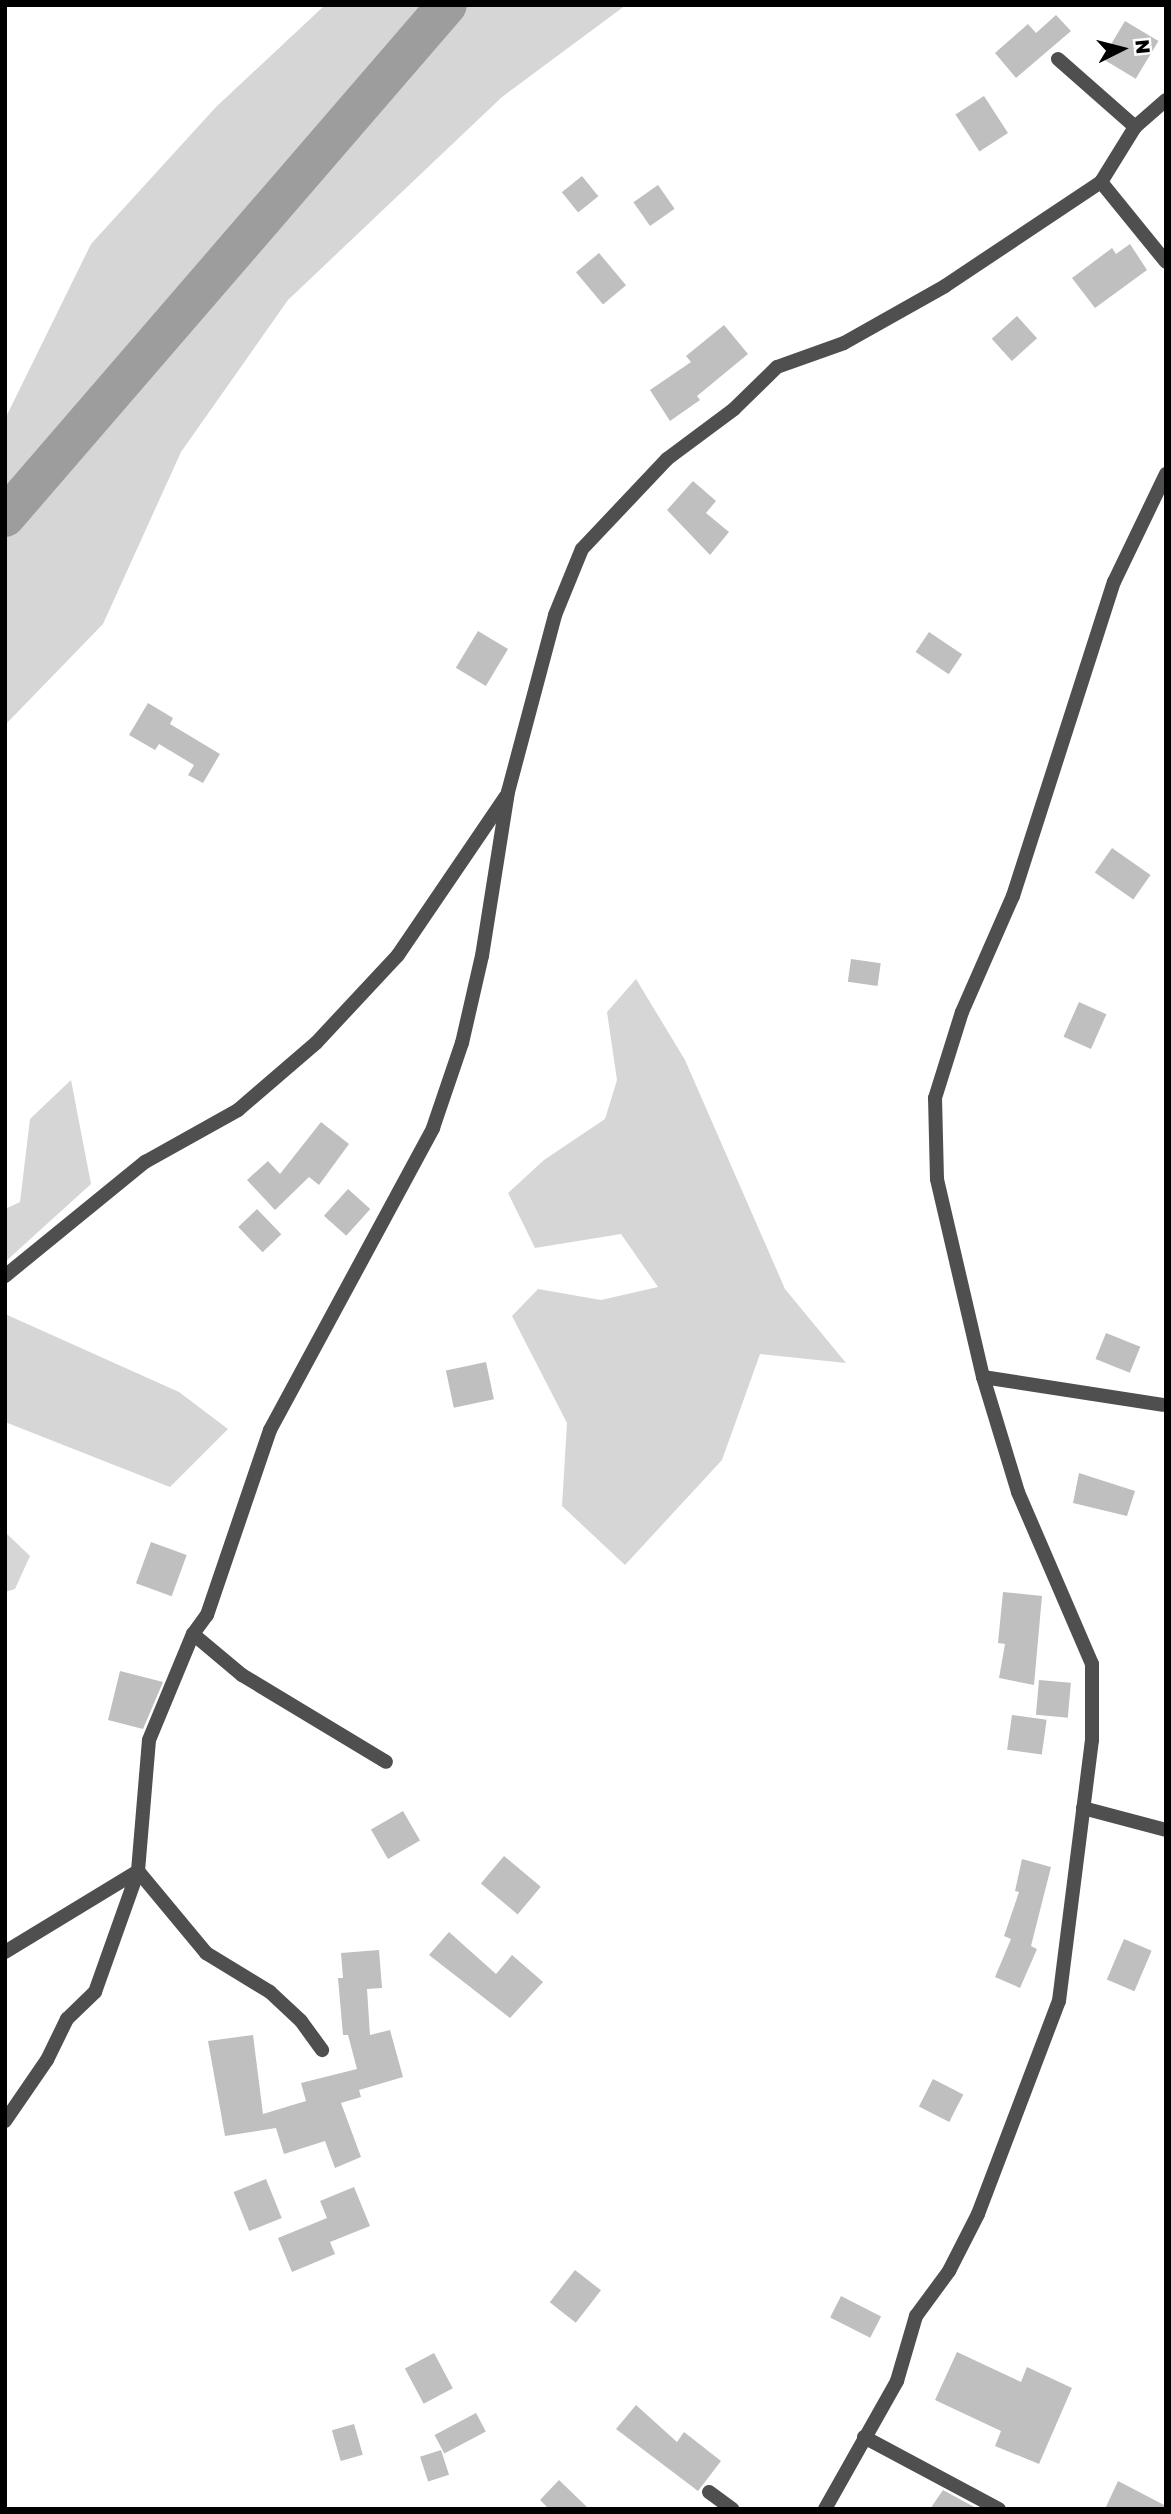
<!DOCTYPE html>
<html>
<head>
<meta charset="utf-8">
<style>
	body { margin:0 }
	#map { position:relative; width:1171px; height:2514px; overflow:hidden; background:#fff; font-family:"Golos Text",sans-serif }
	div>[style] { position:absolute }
	.green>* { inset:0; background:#d6d6d6 }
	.river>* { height:40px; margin:-20px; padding:0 20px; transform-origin:20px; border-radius:20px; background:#9d9d9d }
	.building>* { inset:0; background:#bfbfbf; transform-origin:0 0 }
	.street>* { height:14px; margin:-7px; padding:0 7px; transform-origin:7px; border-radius:7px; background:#4f4f4f }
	span { translate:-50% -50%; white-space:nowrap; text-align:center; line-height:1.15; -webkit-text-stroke:5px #fff; paint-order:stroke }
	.frame { position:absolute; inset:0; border:7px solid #000; pointer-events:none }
	.north { position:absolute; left:1087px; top:14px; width:70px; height:70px; -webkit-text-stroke:5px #fff; paint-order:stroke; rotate:84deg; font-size:19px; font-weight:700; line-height:28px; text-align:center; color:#000 }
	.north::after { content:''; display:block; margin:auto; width:24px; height:32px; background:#000; clip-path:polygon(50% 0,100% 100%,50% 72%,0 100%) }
</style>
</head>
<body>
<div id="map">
	<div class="green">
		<div style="clip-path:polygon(325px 5px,626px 5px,502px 97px,288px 300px,181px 452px,103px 624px,5px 725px,5px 419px,91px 244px,216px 107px)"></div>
		<div style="clip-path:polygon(636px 979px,685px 1060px,785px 1289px,846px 1363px,760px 1354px,722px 1460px,625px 1565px,562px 1506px,567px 1423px,512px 1316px,538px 1289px,601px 1300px,658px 1287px,621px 1234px,535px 1248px,508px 1193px,544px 1160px,605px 1119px,617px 1080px,607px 1012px)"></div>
		<div style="clip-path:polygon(71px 1080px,91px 1184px,5px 1262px,5px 1209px,20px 1202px,30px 1119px)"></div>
		<div style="clip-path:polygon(5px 1314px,179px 1392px,228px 1429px,170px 1487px,5px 1422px)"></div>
		<div style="clip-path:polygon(5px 1532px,30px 1556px,15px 1589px,5px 1592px)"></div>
	</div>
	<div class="river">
		<div style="left:5px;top:517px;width:676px;rotate:-49.2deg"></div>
	</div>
	<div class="building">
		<div style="clip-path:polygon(1056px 15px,1071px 31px,1016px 78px,995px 53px,1028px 24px,1036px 33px)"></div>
		<div style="left:1125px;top:21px;width:39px;height:44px;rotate:31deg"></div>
		<div style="left:984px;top:96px;width:44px;height:34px;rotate:57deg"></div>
		<div style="left:582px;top:176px;width:26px;height:26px;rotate:51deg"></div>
		<div style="left:658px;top:185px;width:29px;height:30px;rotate:55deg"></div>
		<div style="clip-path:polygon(1130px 244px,1147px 270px,1095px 308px,1072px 278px,1112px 248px,1116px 254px)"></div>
		<div style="left:599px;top:253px;width:42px;height:30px;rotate:50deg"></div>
		<div style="left:1017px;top:316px;width:30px;height:34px;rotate:48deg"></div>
		<div style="clip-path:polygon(724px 325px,748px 354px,697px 396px,700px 400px,670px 421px,650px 390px,691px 362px,686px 356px)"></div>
		<div style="clip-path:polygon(693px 481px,716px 501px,706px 513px,729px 532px,710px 555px,667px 510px)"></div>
		<div style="left:478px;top:631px;width:35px;height:43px;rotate:31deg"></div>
		<div style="left:929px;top:632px;width:40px;height:24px;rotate:34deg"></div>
		<div style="clip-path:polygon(148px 703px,173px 718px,170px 724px,220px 754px,203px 783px,188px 775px,194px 765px,159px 744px,155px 750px,129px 735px)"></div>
		<div style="left:1112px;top:848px;width:47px;height:30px;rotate:35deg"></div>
		<div style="left:851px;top:959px;width:30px;height:23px;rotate:8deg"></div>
		<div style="left:1079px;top:1002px;width:30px;height:38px;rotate:24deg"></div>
		<div style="clip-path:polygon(321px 1122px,349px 1144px,319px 1185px,309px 1177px,275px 1210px,247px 1180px,268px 1161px,280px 1174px)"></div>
		<div style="left:348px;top:1189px;width:30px;height:36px;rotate:42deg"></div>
		<div style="left:257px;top:1209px;width:35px;height:26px;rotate:46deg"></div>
		<div style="left:1106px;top:1333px;width:37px;height:28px;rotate:22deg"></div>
		<div style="left:486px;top:1362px;width:38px;height:41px;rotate:78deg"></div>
		<div style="clip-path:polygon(1079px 1473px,1135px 1491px,1127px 1516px,1073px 1503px)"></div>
		<div style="left:151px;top:1542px;width:38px;height:44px;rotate:20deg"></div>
		<div style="clip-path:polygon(1003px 1592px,1042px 1596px,1034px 1685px,999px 1678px,1005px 1644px,998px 1643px)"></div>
		<div style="clip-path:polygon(120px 1671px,163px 1682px,143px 1729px,108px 1720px)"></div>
		<div style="left:1039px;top:1680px;width:32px;height:35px;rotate:5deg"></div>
		<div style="left:1012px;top:1715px;width:35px;height:35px;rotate:8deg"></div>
		<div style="left:403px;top:1811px;width:34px;height:37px;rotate:60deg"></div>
		<div style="left:504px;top:1856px;width:48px;height:36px;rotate:40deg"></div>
		<div style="clip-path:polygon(1022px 1859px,1051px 1867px,1031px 1946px,1037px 1949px,1020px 1988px,995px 1977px,1011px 1939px,1004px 1936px,1019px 1892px,1015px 1891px)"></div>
		<div style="clip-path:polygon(449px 1932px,496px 1974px,512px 1955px,543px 1982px,510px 2018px,429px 1955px)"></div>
		<div style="left:1124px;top:1939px;width:30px;height:44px;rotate:23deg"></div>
		<div style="clip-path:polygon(379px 1950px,382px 1988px,367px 1989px,370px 2035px,390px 2030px,403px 2077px,359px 2090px,361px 2097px,341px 2103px,361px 2157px,335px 2168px,325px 2141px,284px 2154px,276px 2128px,225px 2136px,208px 2041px,253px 2035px,263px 2114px,306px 2101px,301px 2083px,357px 2069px,348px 2035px,343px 2035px,338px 1978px,343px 1978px,341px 1953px)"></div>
		<div style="left:933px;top:2079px;width:34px;height:31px;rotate:27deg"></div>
		<div style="left:266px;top:2179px;width:42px;height:35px;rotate:68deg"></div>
		<div style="clip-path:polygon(354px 2187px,370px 2226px,330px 2242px,335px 2254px,292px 2272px,278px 2238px,327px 2218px,320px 2201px)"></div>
		<div style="left:575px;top:2270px;width:33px;height:41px;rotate:38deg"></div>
		<div style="left:841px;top:2296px;width:45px;height:24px;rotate:27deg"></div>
		<div style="clip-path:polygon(957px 2352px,1021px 2382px,1027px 2367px,1072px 2388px,1039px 2464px,995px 2446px,1001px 2431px,935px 2400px)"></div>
		<div style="left:434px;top:2353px;width:40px;height:33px;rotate:62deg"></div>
		<div style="clip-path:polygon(636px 2405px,677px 2442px,684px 2432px,721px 2461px,698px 2491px,616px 2429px)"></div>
		<div style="left:476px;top:2413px;width:21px;height:47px;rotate:62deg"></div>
		<div style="left:354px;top:2424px;width:32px;height:23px;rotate:74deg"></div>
		<div style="left:441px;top:2450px;width:26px;height:22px;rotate:72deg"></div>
		<div style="clip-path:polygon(559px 2480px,589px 2509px,549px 2509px,540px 2500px)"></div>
		<div style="clip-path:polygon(1118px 2481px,1166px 2506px,1166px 2509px,1105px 2509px)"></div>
		<div style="clip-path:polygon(943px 2490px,976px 2508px,978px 2509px,930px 2509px)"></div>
	</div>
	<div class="street">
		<div style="left:1058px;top:59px;width:103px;rotate:41.4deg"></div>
		<div style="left:1101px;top:182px;width:103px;rotate:50.9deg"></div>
		<div style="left:5px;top:1276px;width:181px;rotate:-39.2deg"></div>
		<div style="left:145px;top:1162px;width:107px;rotate:-29.2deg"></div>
		<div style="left:238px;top:1110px;width:103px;rotate:-40.7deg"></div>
		<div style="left:316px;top:1043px;width:120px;rotate:-47deg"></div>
		<div style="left:398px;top:955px;width:192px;rotate:-55.8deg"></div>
		<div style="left:983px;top:1377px;width:182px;rotate:8.8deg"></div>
		<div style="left:193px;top:1634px;width:64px;rotate:39.9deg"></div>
		<div style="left:242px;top:1675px;width:168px;rotate:31.1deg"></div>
		<div style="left:1083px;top:1808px;width:86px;rotate:14.8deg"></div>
		<div style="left:5px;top:1952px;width:156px;rotate:-31.3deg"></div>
		<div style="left:138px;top:1871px;width:107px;rotate:50.3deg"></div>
		<div style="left:206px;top:1953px;width:75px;rotate:31.4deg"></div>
		<div style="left:270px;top:1992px;width:42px;rotate:43.1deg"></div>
		<div style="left:301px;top:2021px;width:36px;rotate:54deg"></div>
		<div style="left:5px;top:2121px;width:74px;rotate:-55.5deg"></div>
		<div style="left:47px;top:2060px;width:46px;rotate:-64deg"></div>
		<div style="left:67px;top:2019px;width:39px;rotate:-44deg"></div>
		<div style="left:95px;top:1992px;width:128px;rotate:-70.4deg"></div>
		<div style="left:138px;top:1871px;width:131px;rotate:-85.2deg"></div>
		<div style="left:149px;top:1740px;width:115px;rotate:-67.5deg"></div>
		<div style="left:193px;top:1634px;width:24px;rotate:-54deg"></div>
		<div style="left:207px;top:1615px;width:195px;rotate:-71.2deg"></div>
		<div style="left:270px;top:1430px;width:343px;rotate:-61.6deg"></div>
		<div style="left:433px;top:1128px;width:90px;rotate:-71.2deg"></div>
		<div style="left:462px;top:1043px;width:89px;rotate:-77.1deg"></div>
		<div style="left:482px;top:956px;width:166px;rotate:-81deg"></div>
		<div style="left:508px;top:792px;width:183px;rotate:-75.1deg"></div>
		<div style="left:555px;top:615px;width:71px;rotate:-67.8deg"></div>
		<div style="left:582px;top:549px;width:124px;rotate:-46.6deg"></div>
		<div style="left:667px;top:459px;width:84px;rotate:-36.7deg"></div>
		<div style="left:734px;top:409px;width:60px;rotate:-44.3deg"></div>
		<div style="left:777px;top:367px;width:71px;rotate:-19.7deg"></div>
		<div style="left:844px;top:343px;width:116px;rotate:-29.4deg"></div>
		<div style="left:945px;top:286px;width:187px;rotate:-33.7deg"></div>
		<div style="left:1101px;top:182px;width:65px;rotate:-58.3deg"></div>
		<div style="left:1135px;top:127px;width:41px;rotate:-41.1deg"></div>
		<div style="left:864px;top:2437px;width:153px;rotate:28.1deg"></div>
		<div style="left:709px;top:2492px;width:29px;rotate:36deg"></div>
		<div style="left:825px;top:2509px;width:147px;rotate:-60.6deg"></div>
		<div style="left:897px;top:2381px;width:68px;rotate:-73.7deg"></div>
		<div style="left:916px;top:2316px;width:56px;rotate:-53.7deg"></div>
		<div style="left:949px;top:2271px;width:64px;rotate:-63deg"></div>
		<div style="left:978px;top:2214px;width:228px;rotate:-69.2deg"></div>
		<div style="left:1059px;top:2001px;width:263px;rotate:-82.8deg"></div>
		<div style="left:1092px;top:1740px;width:76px;rotate:-90deg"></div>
		<div style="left:1092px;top:1664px;width:187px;rotate:-113.3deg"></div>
		<div style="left:1018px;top:1492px;width:120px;rotate:-106.9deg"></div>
		<div style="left:983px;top:1377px;width:203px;rotate:-103.1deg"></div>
		<div style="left:937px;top:1179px;width:81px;rotate:-91.4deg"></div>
		<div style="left:935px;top:1098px;width:90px;rotate:-72.6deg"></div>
		<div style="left:962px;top:1012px;width:127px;rotate:-66.3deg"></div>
		<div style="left:1013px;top:896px;width:330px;rotate:-72.2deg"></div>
		<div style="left:1114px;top:582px;width:120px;rotate:-64.3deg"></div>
	</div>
	<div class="frame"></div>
	<div class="north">N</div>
</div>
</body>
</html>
